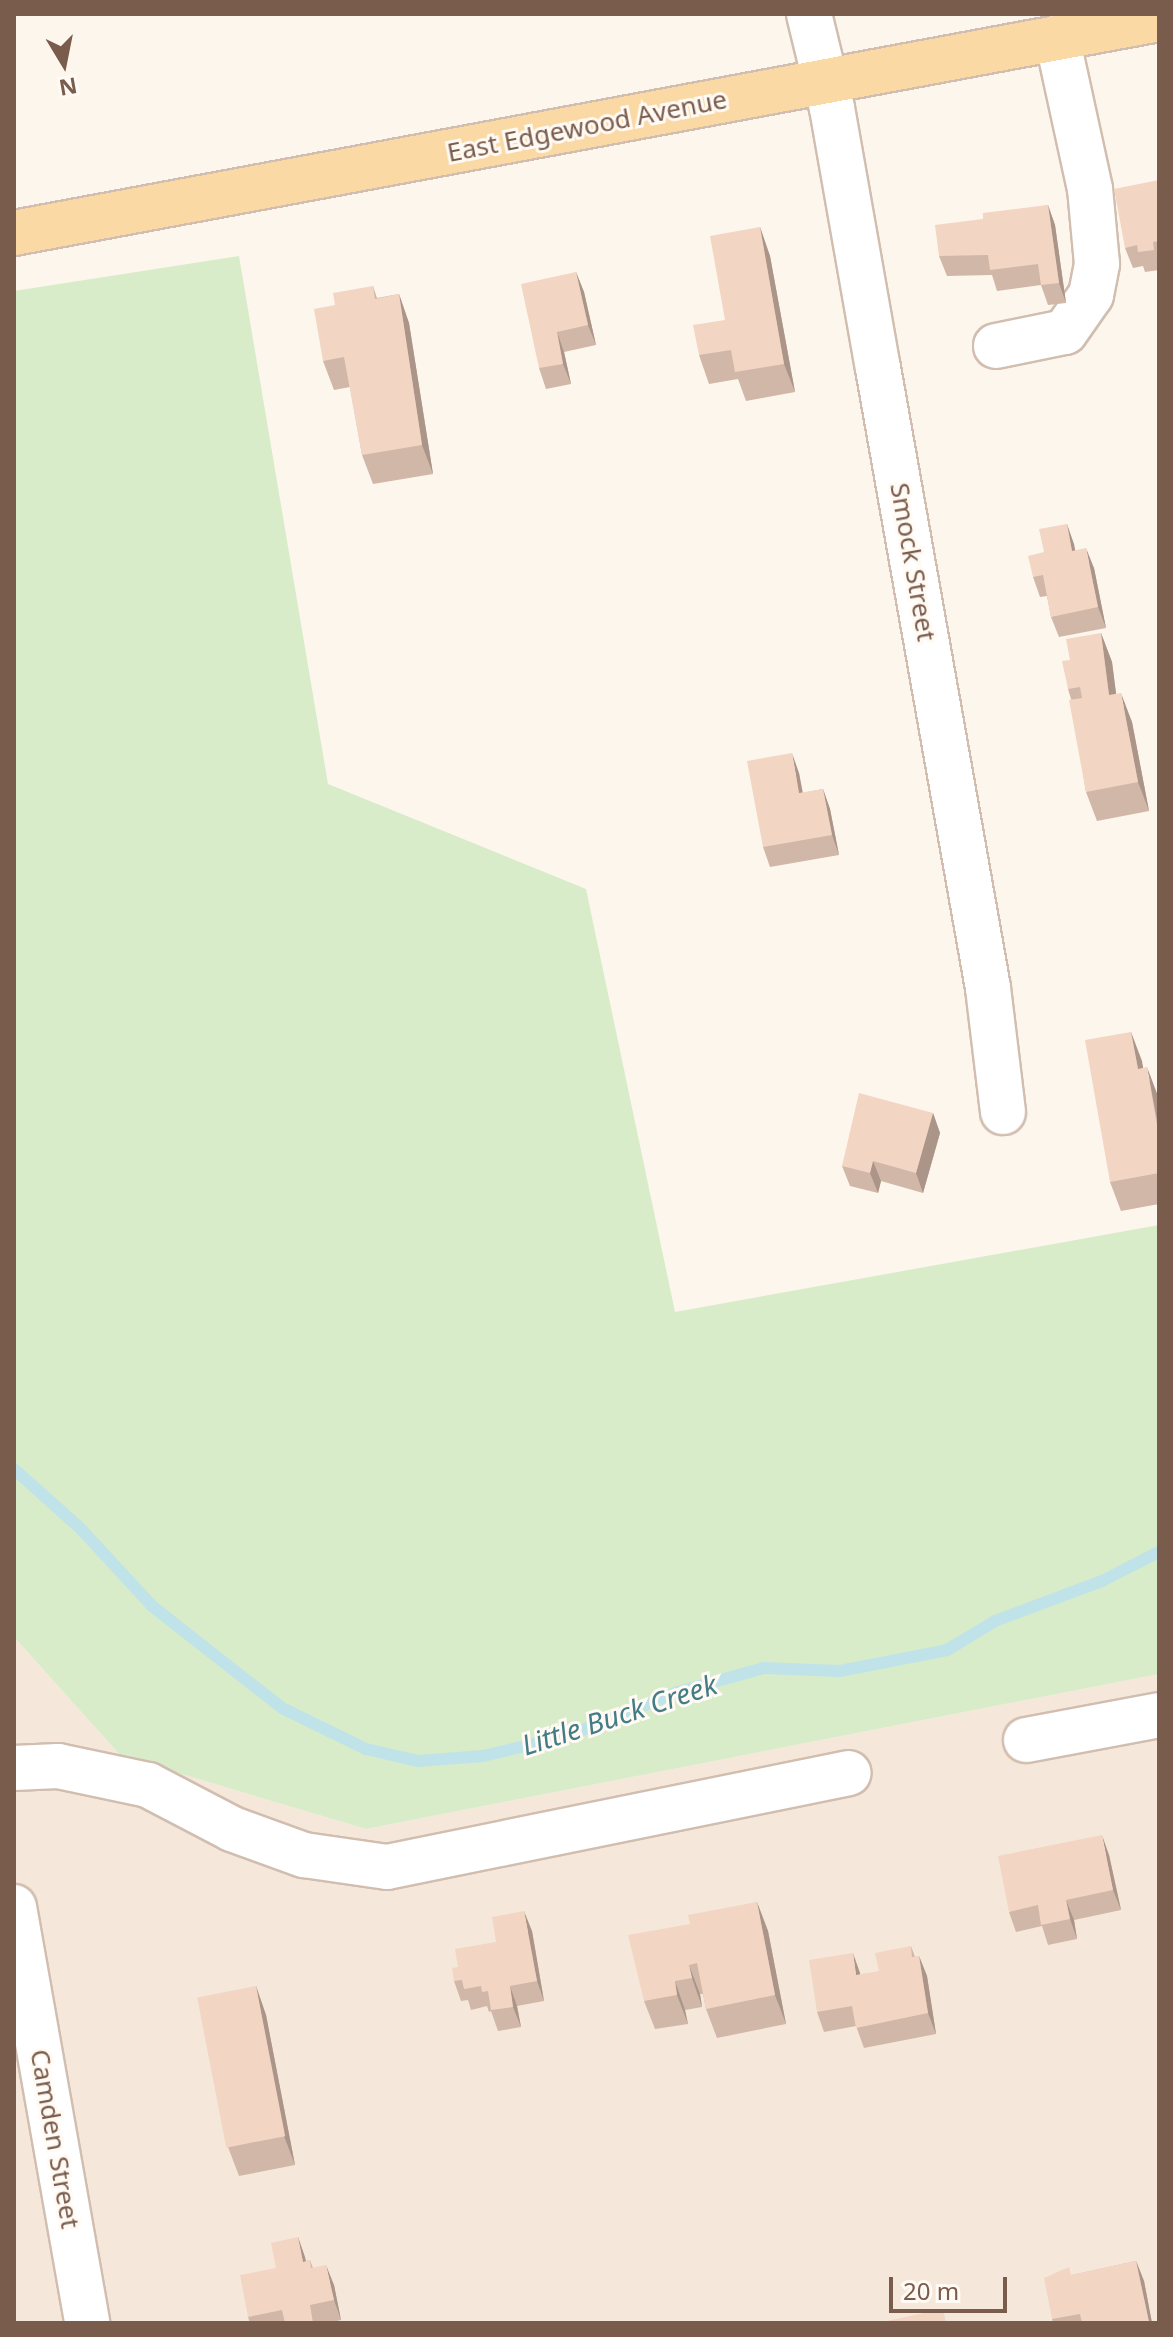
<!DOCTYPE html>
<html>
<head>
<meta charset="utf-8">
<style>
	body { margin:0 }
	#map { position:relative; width:1173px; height:2337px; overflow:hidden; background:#fdf6ec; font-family:"Noto Sans",sans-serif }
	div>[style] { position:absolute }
	.residential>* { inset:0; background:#f5e8da }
	.green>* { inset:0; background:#d8ecc9 }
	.stream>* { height:12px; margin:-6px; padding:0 6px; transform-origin:6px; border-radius:6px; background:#bfe3e8 }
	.roads { filter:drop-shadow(2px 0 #d1beb0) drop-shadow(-2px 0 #d1beb0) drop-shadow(0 2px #d1beb0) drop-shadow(0 -2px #d1beb0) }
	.minor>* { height:44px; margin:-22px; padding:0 22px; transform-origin:22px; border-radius:22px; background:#fff }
	.major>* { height:44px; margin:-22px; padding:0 22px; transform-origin:22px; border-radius:22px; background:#fbd9a5 }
	.wall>* { inset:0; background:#d1b7a8 }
	.shaded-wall>* { inset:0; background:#aa9588 }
	.building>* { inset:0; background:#f3d5c3; transform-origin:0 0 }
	span { translate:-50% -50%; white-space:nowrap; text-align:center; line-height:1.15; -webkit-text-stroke:6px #fffaf3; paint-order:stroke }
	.street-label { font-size:26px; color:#7a5c4d }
	.water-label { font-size:28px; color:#437c86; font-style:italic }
	.frame { position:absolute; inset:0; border:16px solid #7a5c4d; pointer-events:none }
	.north { position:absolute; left:24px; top:24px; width:80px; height:80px; -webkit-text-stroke:6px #fffaf3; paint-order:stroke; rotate:170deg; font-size:22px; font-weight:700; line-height:32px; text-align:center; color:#7a5c4d }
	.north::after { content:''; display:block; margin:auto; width:28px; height:36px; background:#7a5c4d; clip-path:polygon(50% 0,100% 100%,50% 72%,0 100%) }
	.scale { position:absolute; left:889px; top:2277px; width:118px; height:36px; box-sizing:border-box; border:4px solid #7a5c4d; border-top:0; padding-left:10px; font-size:24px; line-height:28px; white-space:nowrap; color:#7a5c4d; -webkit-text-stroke:6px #fffaf3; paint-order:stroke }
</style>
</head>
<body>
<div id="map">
	<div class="residential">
		<div style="clip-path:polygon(14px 1637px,121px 1756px,366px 1829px,1159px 1674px,1159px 2323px,14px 2323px)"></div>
	</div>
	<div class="green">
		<div style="clip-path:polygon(239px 256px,328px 784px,586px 889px,675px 1312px,1159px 1225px,1159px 1674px,366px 1829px,121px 1756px,14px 1637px,14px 291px)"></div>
	</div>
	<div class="stream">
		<div style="left:14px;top:1469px;width:90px;rotate:41.8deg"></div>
		<div style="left:81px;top:1529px;width:105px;rotate:47.3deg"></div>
		<div style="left:152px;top:1606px;width:165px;rotate:38.1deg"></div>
		<div style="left:282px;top:1708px;width:93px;rotate:26deg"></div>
		<div style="left:366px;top:1749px;width:53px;rotate:13deg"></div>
		<div style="left:418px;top:1761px;width:65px;rotate:-4.4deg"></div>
		<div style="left:483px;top:1756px;width:86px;rotate:-13.4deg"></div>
		<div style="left:567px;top:1736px;width:119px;rotate:-21.6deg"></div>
		<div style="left:678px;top:1692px;width:89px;rotate:-15.6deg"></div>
		<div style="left:764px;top:1668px;width:76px;rotate:2.3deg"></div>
		<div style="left:840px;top:1671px;width:109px;rotate:-11.1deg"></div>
		<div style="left:947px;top:1650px;width:56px;rotate:-31.1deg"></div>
		<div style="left:995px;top:1621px;width:114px;rotate:-20.5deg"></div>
		<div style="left:1102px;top:1581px;width:64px;rotate:-27deg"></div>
	</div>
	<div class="roads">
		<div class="minor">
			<div style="left:809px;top:14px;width:97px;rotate:76.3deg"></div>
			<div style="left:832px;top:108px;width:264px;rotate:80deg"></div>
			<div style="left:878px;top:368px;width:630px;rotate:79.94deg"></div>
			<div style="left:988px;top:988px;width:125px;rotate:83.1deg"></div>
			<div style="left:996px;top:346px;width:70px;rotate:-11.5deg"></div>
			<div style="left:1065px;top:332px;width:45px;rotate:-54.9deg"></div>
			<div style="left:1091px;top:295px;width:32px;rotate:-79deg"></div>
			<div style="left:1097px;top:264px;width:75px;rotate:-95.3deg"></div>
			<div style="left:1090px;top:189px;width:155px;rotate:-102.3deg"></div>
			<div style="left:1026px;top:1740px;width:135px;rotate:-10.6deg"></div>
			<div style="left:14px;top:1768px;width:44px;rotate:-2.6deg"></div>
			<div style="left:58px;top:1766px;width:92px;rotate:11.9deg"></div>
			<div style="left:148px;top:1785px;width:95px;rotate:27.6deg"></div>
			<div style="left:232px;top:1829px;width:77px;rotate:19.9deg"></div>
			<div style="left:304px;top:1855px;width:84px;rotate:8.2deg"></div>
			<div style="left:387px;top:1867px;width:471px;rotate:-11.5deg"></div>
			<div style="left:14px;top:1907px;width:422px;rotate:80deg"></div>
		</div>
		<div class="major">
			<div style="left:14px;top:233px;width:1165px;rotate:-10.59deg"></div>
		</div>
	</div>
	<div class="wall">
		<div style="clip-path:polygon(1159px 180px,1159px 270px,1145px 272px,1143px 266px,1133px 268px,1125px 248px)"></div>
		<div style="clip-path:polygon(1048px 205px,1055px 225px,1066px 303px,1048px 305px,1041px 285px,997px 291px,992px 275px,947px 276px,939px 256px,983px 219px)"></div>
		<div style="clip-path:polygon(760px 227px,770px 256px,795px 392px,746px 401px,738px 379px,709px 384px,699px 355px,725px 320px)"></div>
		<div style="clip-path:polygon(576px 272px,584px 292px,596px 345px,564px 352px,571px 384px,546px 389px,539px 368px)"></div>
		<div style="clip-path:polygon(373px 286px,377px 298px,399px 294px,409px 323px,433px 474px,373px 484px,362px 455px,350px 387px,334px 390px,323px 361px,335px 305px)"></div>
		<div style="clip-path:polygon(1067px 524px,1075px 550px,1094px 568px,1106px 628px,1059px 637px,1051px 617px,1047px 596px,1040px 597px,1033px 577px,1044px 552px)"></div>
		<div style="clip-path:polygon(1101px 633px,1112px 662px,1116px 694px,1132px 722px,1149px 811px,1097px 821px,1086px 792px,1071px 699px,1068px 689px,1070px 660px)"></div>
		<div style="clip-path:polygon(799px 773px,803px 793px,823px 789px,830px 809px,839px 855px,770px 867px,763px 847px)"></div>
		<div style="clip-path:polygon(1131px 1032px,1143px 1068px,1158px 1096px,1159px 1104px,1159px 1204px,1121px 1211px,1110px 1182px)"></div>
		<div style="clip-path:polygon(933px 1113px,940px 1133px,923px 1193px,881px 1181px,878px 1193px,850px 1186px,842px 1166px)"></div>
		<div style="clip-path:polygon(1109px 1855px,1121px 1910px,1074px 1920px,1077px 1939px,1048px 1945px,1042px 1926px,1016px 1932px,1009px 1912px)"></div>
		<div style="clip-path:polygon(757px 1902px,768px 1931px,786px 2024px,717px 2038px,706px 2009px,703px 1994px,700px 1994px,702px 2007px,685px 2010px,688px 2024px,655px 2029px,644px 2001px,690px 1924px)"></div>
		<div style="clip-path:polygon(532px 1931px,544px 2001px,517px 2006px,521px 2027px,498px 2031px,491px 2011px,489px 2012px,487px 2006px,471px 2010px,468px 2000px,461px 2001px,454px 1981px,458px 1967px,496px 1942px)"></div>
		<div style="clip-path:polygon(911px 1946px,915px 1957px,919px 1956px,927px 1976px,936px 2034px,864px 2048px,856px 2026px,824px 2032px,817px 2012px,879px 1971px)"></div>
		<div style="clip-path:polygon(256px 1986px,266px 2015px,295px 2165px,239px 2176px,228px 2147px)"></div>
		<div style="clip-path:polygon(298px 2237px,306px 2261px,310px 2260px,313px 2268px,334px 2285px,341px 2320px,328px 2323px,250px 2323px,248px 2317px,276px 2268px)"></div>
		<div style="clip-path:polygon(1136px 2261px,1144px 2281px,1152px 2323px,1053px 2323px,1052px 2319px,1072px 2275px)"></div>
	</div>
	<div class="shaded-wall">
		<div style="clip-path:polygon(1048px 205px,1055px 225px,1066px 303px,1059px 283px)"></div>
		<div style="clip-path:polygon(760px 227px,770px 256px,795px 392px,784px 364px)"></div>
		<div style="clip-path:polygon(576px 272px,584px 292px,596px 345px,588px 325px)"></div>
		<div style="clip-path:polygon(399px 294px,409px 323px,433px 474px,422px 445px)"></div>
		<div style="clip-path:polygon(557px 332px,564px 352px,571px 384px,563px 364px)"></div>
		<div style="clip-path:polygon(1067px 524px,1074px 544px,1079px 571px,1072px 551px)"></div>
		<div style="clip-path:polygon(1086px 548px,1094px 568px,1106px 628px,1098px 607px)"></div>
		<div style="clip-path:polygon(1101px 633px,1112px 662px,1120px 724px,1109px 695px)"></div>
		<div style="clip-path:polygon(1121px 693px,1132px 722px,1149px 811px,1138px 782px)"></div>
		<div style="clip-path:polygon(792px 753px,799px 773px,806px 813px,799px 793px)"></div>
		<div style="clip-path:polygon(823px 789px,830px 809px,839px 855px,832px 835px)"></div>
		<div style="clip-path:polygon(1131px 1032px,1142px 1061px,1148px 1098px,1138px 1069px)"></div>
		<div style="clip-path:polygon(1147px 1067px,1158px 1096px,1159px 1104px,1159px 1130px)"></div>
		<div style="clip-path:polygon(933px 1113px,940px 1133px,923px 1193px,916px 1173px)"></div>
		<div style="clip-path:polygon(873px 1161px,881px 1181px,878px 1193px,870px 1173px)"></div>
		<div style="clip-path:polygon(1102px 1835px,1109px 1855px,1121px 1910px,1113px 1890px)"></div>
		<div style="clip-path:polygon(1066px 1900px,1074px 1920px,1077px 1939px,1070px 1919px)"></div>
		<div style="clip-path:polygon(757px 1902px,768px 1931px,786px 2024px,775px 1995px)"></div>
		<div style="clip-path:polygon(524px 1911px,532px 1931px,544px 2001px,537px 1981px)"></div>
		<div style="clip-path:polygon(853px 1953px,860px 1973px,863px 1995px,856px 1975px)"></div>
		<div style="clip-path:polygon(919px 1956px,927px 1976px,936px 2034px,928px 2013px)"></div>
		<div style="clip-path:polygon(689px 1965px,700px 1994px,702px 2007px,692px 1978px)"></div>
		<div style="clip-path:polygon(675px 1981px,685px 2010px,688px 2024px,677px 1995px)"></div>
		<div style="clip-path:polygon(256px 1986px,266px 2015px,295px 2165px,284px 2136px)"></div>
		<div style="clip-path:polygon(510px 1986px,517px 2006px,521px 2027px,513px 2007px)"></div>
		<div style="clip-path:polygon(298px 2237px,305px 2257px,310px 2282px,303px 2262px)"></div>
		<div style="clip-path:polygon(1136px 2261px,1144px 2281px,1152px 2323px,1149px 2322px)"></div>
		<div style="clip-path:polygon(326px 2265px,334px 2285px,341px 2320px,334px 2300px)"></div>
	</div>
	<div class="building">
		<div style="clip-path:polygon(1159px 180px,1159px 241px,1153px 242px,1154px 250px,1138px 252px,1137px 245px,1125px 248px,1114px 189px)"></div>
		<div style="clip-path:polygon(1048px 205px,1059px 283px,1041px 285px,1038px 264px,990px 270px,988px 255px,939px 256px,935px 225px,983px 219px,983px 213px)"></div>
		<div style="clip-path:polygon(760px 227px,784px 364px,735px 372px,731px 350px,699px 355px,693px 325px,725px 320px,710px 236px)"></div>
		<div style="clip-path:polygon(576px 272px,588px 325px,557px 332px,563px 364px,539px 368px,521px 284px)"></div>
		<div style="clip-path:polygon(373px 286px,375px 299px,399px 294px,422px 445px,362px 455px,344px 357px,323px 361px,314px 309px,335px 305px,333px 293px)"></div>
		<div style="clip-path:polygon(1067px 524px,1072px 551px,1086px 548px,1098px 607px,1051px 617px,1043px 575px,1033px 577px,1028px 556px,1044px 552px,1039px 529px)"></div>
		<div style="clip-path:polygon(1101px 633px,1109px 695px,1121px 693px,1138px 782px,1086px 792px,1069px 700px,1082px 698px,1080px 687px,1068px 689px,1062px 661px,1070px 660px,1066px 639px)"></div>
		<div style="clip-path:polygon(792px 753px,799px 793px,823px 789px,832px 835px,763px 847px,747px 761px)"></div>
		<div style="clip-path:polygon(1131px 1032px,1138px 1069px,1147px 1067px,1157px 1125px,1159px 1125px,1159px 1173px,1110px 1182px,1085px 1040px)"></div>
		<div style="clip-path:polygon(859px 1093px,933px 1113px,916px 1173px,873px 1161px,870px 1173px,842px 1166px)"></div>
		<div style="clip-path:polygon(1102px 1835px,1113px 1890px,1066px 1900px,1070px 1919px,1041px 1925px,1038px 1905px,1009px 1912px,998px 1856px)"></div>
		<div style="clip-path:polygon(757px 1902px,775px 1995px,706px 2009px,697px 1963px,689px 1965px,692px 1978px,675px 1981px,677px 1995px,644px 2001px,628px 1935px,690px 1924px,688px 1915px)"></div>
		<div style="clip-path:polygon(524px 1911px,537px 1981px,510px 1986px,513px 2007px,491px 2010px,488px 1991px,482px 1992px,481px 1986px,464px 1989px,462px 1980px,454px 1981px,452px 1968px,458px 1967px,455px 1949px,496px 1942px,492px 1917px)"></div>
		<div style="clip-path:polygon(911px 1946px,912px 1957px,919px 1956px,928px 2013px,856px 2028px,852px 2006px,817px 2012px,809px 1960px,853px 1953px,856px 1975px,879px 1971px,875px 1953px)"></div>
		<div style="left:256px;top:1986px;width:153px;height:60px;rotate:79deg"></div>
		<div style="clip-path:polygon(298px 2237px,303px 2262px,310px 2260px,311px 2268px,326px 2265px,334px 2300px,310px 2305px,313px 2323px,285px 2323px,282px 2310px,248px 2317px,240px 2275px,276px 2268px,271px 2243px)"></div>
		<div style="clip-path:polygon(1136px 2261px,1149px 2322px,1082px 2323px,1080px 2314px,1052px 2319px,1044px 2278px,1069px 2267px,1071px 2275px)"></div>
		<div style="clip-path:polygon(943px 2309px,946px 2323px,888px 2323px,887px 2321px)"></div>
	</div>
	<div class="street-label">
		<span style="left:587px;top:126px;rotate:-11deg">East Edgewood Avenue</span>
		<span style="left:913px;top:562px;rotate:80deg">Smock Street</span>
		<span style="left:55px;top:2139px;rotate:80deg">Camden Street</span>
	</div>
	<div class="water-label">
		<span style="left:619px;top:1714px;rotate:-18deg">Little Buck Creek</span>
	</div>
	<div class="frame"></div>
	<div class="north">N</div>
	<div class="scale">20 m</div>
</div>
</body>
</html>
